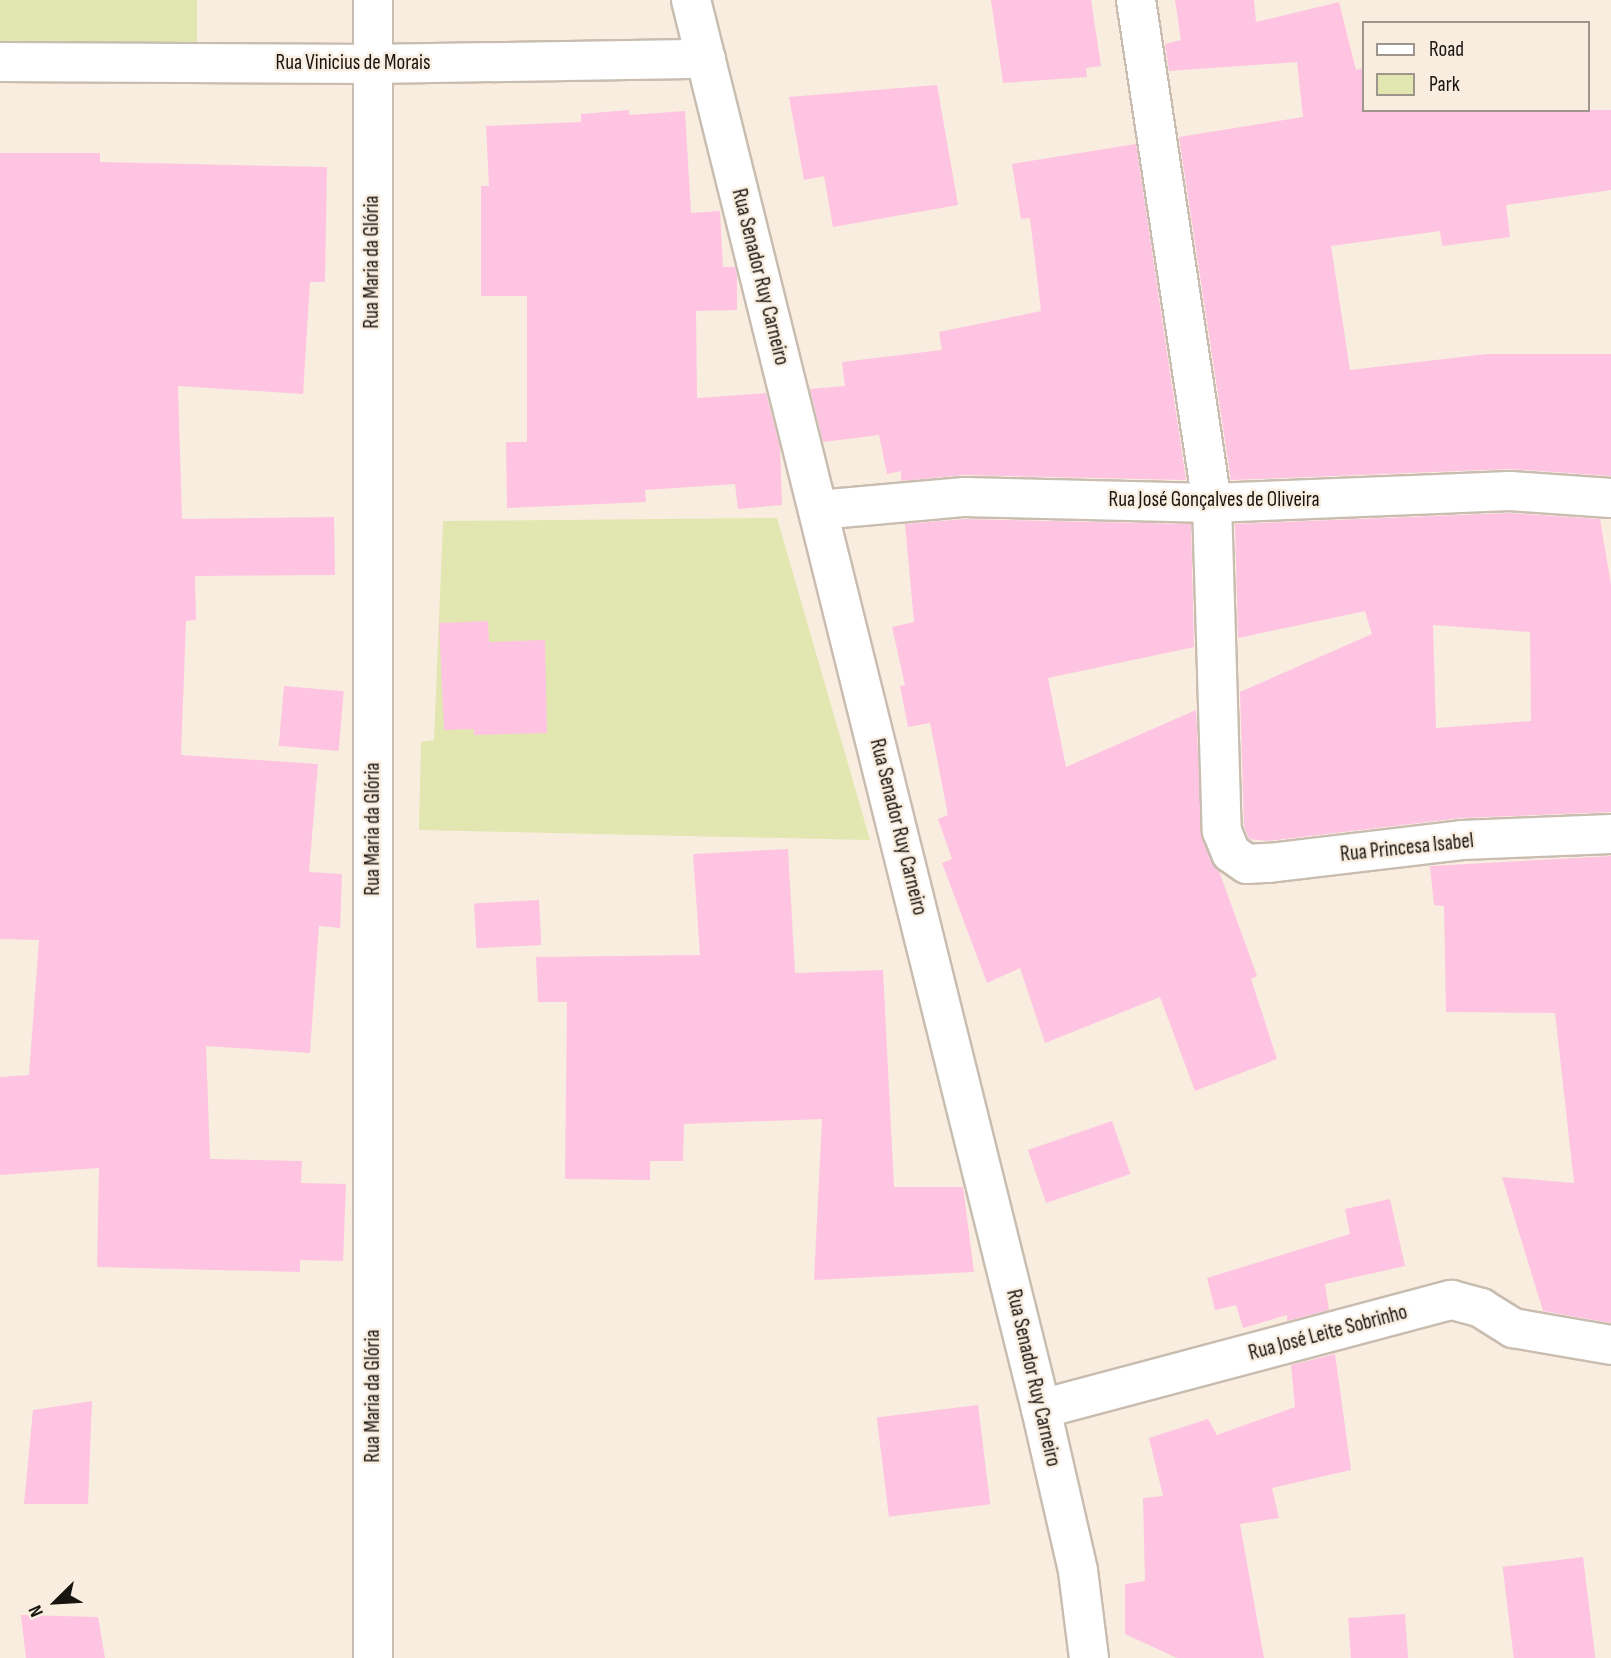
<!DOCTYPE html>
<html>
<head>
<meta charset="utf-8">
<style>
	body { margin:0 }
	#map { position:relative; width:1611px; height:1658px; overflow:hidden; background:#f8eddf; font-family:"Sofia Sans Condensed",sans-serif }
	div>[style] { position:absolute }
	.green>* { inset:0; background:#e2e7b1; transform-origin:0 0 }
	.building>* { inset:0; background:#fec4e2; transform-origin:0 0 }
	.roads { filter:drop-shadow(2px 0 #c8bdb0) drop-shadow(-2px 0 #c8bdb0) drop-shadow(0 2px #c8bdb0) drop-shadow(0 -2px #c8bdb0) }
	.minor>* { height:38px; margin:-19px; padding:0 19px; transform-origin:19px; border-radius:19px; background:#fff }
	span { translate:-50% -50%; white-space:nowrap; text-align:center; line-height:1.15; -webkit-text-stroke:5px #f8eddf; paint-order:stroke }
	.street-label { font-size:21px; color:#18140f }
	.legend { position:absolute; left:1362px; top:21px; width:228px; height:91px; box-sizing:border-box; background:#f8eddf; border:2px solid #9e968c; margin:0; padding:9px 12px; list-style:none; font-size:21px; color:#18140f }
	.legend li { display:flex; align-items:center; gap:14px; height:35px }
	.legend b { width:35px; border:2px solid #9e968c }
	.north { position:absolute; left:21px; top:1567px; width:70px; height:70px; -webkit-text-stroke:5px #f8eddf; paint-order:stroke; rotate:246deg; font-size:19px; font-weight:700; line-height:28px; text-align:center; color:#18140f }
	.north::after { content:''; display:block; margin:auto; width:24px; height:32px; background:#18140f; clip-path:polygon(50% 0,100% 100%,50% 72%,0 100%) }
</style>
</head>
<body>
<div id="map">
	<div class="green">
		<div style="left:0;top:0;width:197px;height:43px"></div>
		<div style="clip-path:polygon(777px 518px,870px 840px,419px 830px,421px 742px,434px 740px,443px 521px)"></div>
	</div>
	<div class="building">
		<div style="clip-path:polygon(991px 0,1091px 0,1101px 66px,1086px 68px,1087px 77px,1003px 83px)"></div>
		<div style="clip-path:polygon(1175px 0,1254px 0,1256px 22px,1339px 2px,1356px 70px,1364px 68px,1364px 110px,1611px 110px,1611px 190px,1506px 205px,1510px 237px,1442px 246px,1440px 231px,1331px 246px,1350px 370px,1487px 354px,1611px 354px,1611px 476px,1509px 469px,1231px 480px,1179px 137px,1303px 117px,1297px 62px,1169px 71px,1165px 44px,1181px 40px)"></div>
		<div style="clip-path:polygon(937px 85px,958px 205px,833px 227px,824px 176px,804px 180px,789px 97px)"></div>
		<div style="clip-path:polygon(629px 110px,629px 115px,685px 111px,691px 213px,720px 211px,723px 267px,735px 267px,737px 275px,737px 310px,696px 311px,697px 398px,766px 393px,780px 447px,782px 505px,738px 509px,735px 484px,645px 490px,646px 502px,507px 508px,506px 442px,527px 442px,527px 296px,481px 296px,481px 186px,489px 186px,486px 126px,581px 122px,581px 114px)"></div>
		<div style="clip-path:polygon(1136px 144px,1186px 480px,964px 475px,901px 481px,901px 471px,887px 474px,879px 435px,823px 442px,810px 389px,845px 386px,842px 362px,942px 350px,939px 332px,1041px 311px,1030px 218px,1021px 219px,1012px 164px)"></div>
		<div style="clip-path:polygon(0 153px,100px 153px,100px 162px,327px 167px,325px 282px,310px 282px,303px 394px,178px 386px,182px 519px,334px 517px,335px 575px,195px 576px,196px 620px,186px 621px,181px 755px,318px 764px,309px 872px,342px 874px,340px 928px,319px 926px,310px 1053px,206px 1046px,210px 1159px,302px 1161px,301px 1183px,346px 1184px,343px 1261px,300px 1260px,300px 1272px,97px 1267px,99px 1168px,0 1175px,0 1077px,29px 1075px,39px 940px,0 939px)"></div>
		<div style="clip-path:polygon(evenodd,1510px 513px,1600px 519px,1611px 585px,1611px 812px,1461px 818px,1267px 841px,1249px 839px,1244px 826px,1240px 692px,1372px 634px,1365px 611px,1238px 638px,1235px 524px,1510px 513px,1433px 625px,1530px 632px,1531px 721px,1436px 728px,1433px 625px)"></div>
		<div style="clip-path:polygon(965px 519px,1191px 524px,1194px 647px,1048px 678px,1066px 767px,1196px 710px,1202px 839px,1219px 871px,1257px 976px,1251px 979px,1277px 1059px,1195px 1091px,1160px 997px,1045px 1043px,1020px 968px,987px 983px,942px 863px,952px 859px,938px 819px,948px 815px,930px 723px,908px 727px,900px 686px,905px 685px,892px 627px,914px 622px,905px 524px)"></div>
		<div style="clip-path:polygon(488px 621px,489px 642px,545px 640px,547px 733px,474px 735px,474px 729px,444px 730px,439px 623px)"></div>
		<div style="left:284px;top:686px;width:60px;height:60px;rotate:5deg"></div>
		<div style="clip-path:polygon(788px 849px,795px 973px,883px 970px,894px 1187px,963px 1187px,974px 1272px,814px 1280px,822px 1119px,684px 1124px,683px 1161px,650px 1161px,650px 1180px,565px 1179px,567px 1002px,538px 1002px,536px 957px,700px 955px,693px 854px)"></div>
		<div style="clip-path:polygon(1611px 856px,1611px 1323px,1543px 1311px,1502px 1177px,1574px 1183px,1555px 1013px,1446px 1012px,1444px 906px,1434px 905px,1430px 866px)"></div>
		<div style="left:539px;top:900px;width:45px;height:65px;rotate:87deg"></div>
		<div style="left:1112px;top:1121px;width:56px;height:89px;rotate:71deg"></div>
		<div style="clip-path:polygon(1390px 1199px,1405px 1266px,1325px 1284px,1329px 1310px,1287px 1321px,1287px 1315px,1243px 1328px,1236px 1305px,1215px 1310px,1207px 1278px,1350px 1234px,1345px 1209px)"></div>
		<div style="clip-path:polygon(1335px 1354px,1351px 1470px,1272px 1488px,1279px 1518px,1240px 1524px,1264px 1658px,1177px 1658px,1125px 1634px,1125px 1584px,1145px 1581px,1143px 1498px,1163px 1496px,1149px 1438px,1208px 1419px,1217px 1435px,1295px 1407px,1291px 1365px)"></div>
		<div style="clip-path:polygon(92px 1401px,88px 1504px,24px 1504px,33px 1410px)"></div>
		<div style="left:978px;top:1405px;width:100px;height:102px;rotate:83deg"></div>
		<div style="left:1583px;top:1557px;width:102px;height:81px;rotate:83deg"></div>
		<div style="left:1405px;top:1614px;width:44px;height:57px;rotate:86deg"></div>
		<div style="clip-path:polygon(21px 1615px,98px 1617px,105px 1658px,26px 1658px)"></div>
	</div>
	<div class="roads">
		<div class="minor">
			<div style="left:373px;top:0;width:1658px;rotate:90deg"></div>
			<div style="left:691px;top:0;width:1452px;rotate:76.05deg"></div>
			<div style="left:1041px;top:1409px;width:166px;rotate:77.1deg"></div>
			<div style="left:1078px;top:1571px;width:88px;rotate:82.8deg"></div>
			<div style="left:1136px;top:0;width:509px;rotate:81.41deg"></div>
			<div style="left:1212px;top:503px;width:328px;rotate:88.3deg"></div>
			<div style="left:1222px;top:831px;width:24px;rotate:68deg"></div>
			<div style="left:1231px;top:853px;width:19px;rotate:35deg"></div>
			<div style="left:1247px;top:864px;width:22px;rotate:-3deg"></div>
			<div style="left:1269px;top:863px;width:194px;rotate:-6.8deg"></div>
			<div style="left:1462px;top:840px;width:149px;rotate:-2.3deg"></div>
			<div style="left:0;top:62px;width:372px;rotate:0.3deg"></div>
			<div style="left:372px;top:64px;width:334px;rotate:-0.9deg"></div>
			<div style="left:818px;top:510px;width:147px;rotate:-5.1deg"></div>
			<div style="left:964px;top:497px;width:248px;rotate:1.4deg"></div>
			<div style="left:1212px;top:503px;width:298px;rotate:-2.3deg"></div>
			<div style="left:1510px;top:491px;width:101px;rotate:4deg"></div>
			<div style="left:1041px;top:1409px;width:425px;rotate:-14.9deg"></div>
			<div style="left:1452px;top:1300px;width:30px;rotate:15deg"></div>
			<div style="left:1481px;top:1308px;width:38px;rotate:32deg"></div>
			<div style="left:1513px;top:1328px;width:99px;rotate:9.8deg"></div>
		</div>
	</div>
	<div class="street-label">
		<span style="left:353px;top:63px">Rua Vinicius de Morais</span>
		<span style="left:372px;top:262px;rotate:-90deg">Rua Maria da Glória</span>
		<span style="left:760px;top:277px;rotate:76deg">Rua Senador Ruy Carneiro</span>
		<span style="left:1214px;top:500px">Rua José Gonçalves de Oliveira</span>
		<span style="left:898px;top:827px;rotate:76deg">Rua Senador Ruy Carneiro</span>
		<span style="left:373px;top:829px;rotate:-90deg">Rua Maria da Glória</span>
		<span style="left:1407px;top:848px;rotate:-6deg">Rua Princesa Isabel</span>
		<span style="left:1328px;top:1333px;rotate:-15deg">Rua José Leite Sobrinho</span>
		<span style="left:1033px;top:1378px;rotate:77deg">Rua Senador Ruy Carneiro</span>
		<span style="left:373px;top:1396px;rotate:-90deg">Rua Maria da Glória</span>
	</div>
	<ul class="legend">
	<li><b style="height:9px;background:#fff"></b>Road</li>
	<li><b style="height:19px;background:#e2e7b1"></b>Park</li>
	</ul>
	<div class="north">N</div>
</div>
</body>
</html>
